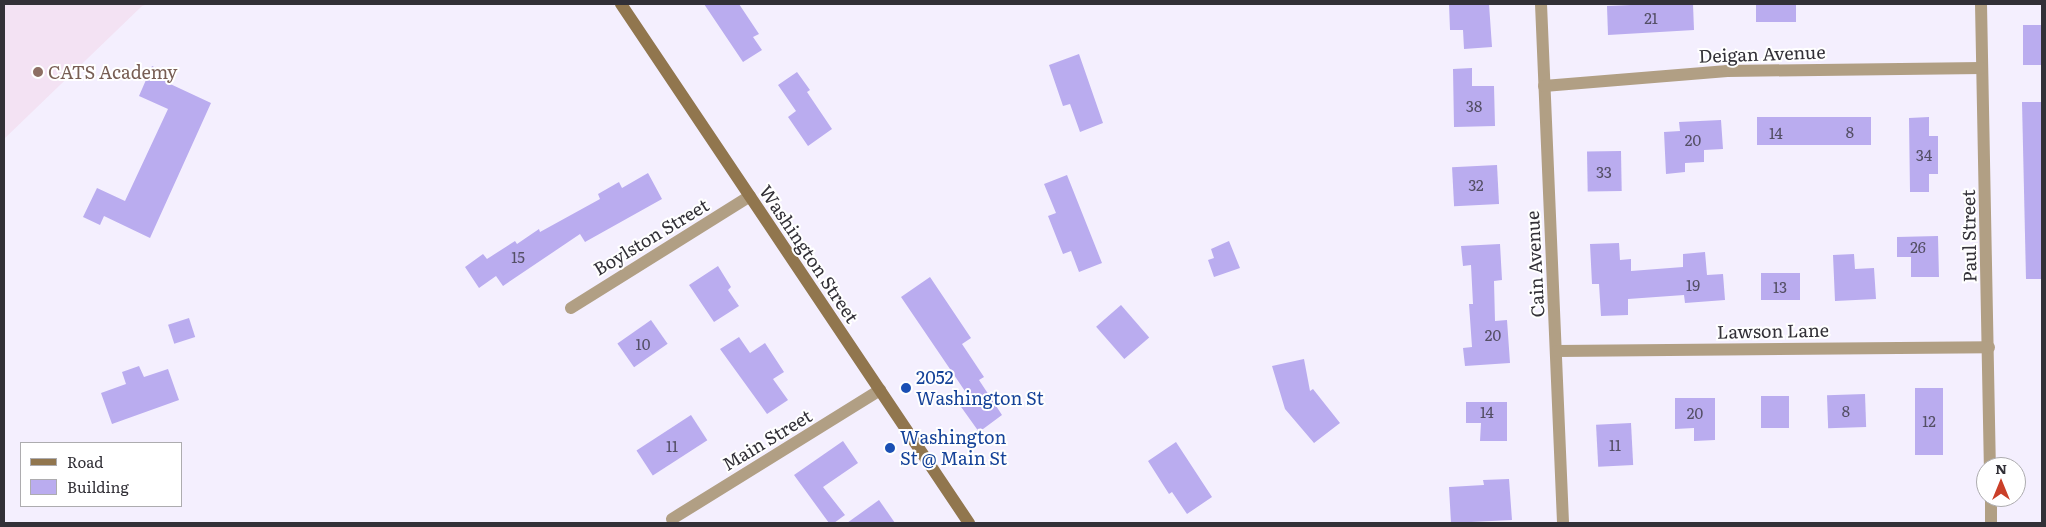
<!DOCTYPE html>
<html>
<head>
<meta charset="utf-8">
<style>
	body { margin:0 }
	#map { position:relative; width:2046px; height:527px; overflow:hidden; background:#f4effe; font-family:Literata,serif }
	div>[style] { position:absolute }
	.education>* { inset:0; background:#f3e2f3 }
	.building>* { inset:0; background:#baacef; transform-origin:0 0 }
	.street>* { height:12px; margin:-6px; padding:0 6px; transform-origin:6px; border-radius:6px; background:#b19f84 }
	.secondary>* { height:12px; margin:-6px; padding:0 6px; transform-origin:6px; border-radius:6px; background:#91764e }
	.dots>* { width:14px; height:14px; translate:-50% -50%; box-sizing:border-box; border:2px solid #fff; border-radius:50% }
	span { translate:-50% -50%; white-space:nowrap; text-align:center; line-height:1.15; -webkit-text-stroke:4px #fff; paint-order:stroke }
	.number-label { font-size:15px; color:#544f65 }
	.number-label span { -webkit-text-stroke-width:0 }
	.street-label { font-size:18px; color:#323037 }
	.education-label { font-size:18px; color:#785e54 }
	.left { translate:0 -50%; text-align:left }
	.transit-label { font-size:18px; color:#164399 }
	.frame { position:absolute; inset:0; border:5px solid #323037; pointer-events:none }
	.legend { position:absolute; left:20px; top:442px; width:162px; height:65px; box-sizing:border-box; background:#fff; border:1px solid #adacaf; margin:0; padding:6px 9px; list-style:none; font-size:15px; color:#323037 }
	.legend li { display:flex; align-items:center; gap:10px; height:25px }
	.legend b { width:25px; border:1px solid #adacaf }
	.north { position:absolute; left:1976px; top:457px; width:50px; height:50px; box-sizing:border-box; background:#fff; border:1px solid #adacaf; border-radius:50%; rotate:0deg; font-size:14px; font-weight:700; line-height:20px; text-align:center; color:#323037 }
	.north::after { content:''; display:block; margin:auto; width:18px; height:22px; background:#ca3f29; clip-path:polygon(50% 0,100% 100%,50% 72%,0 100%) }
</style>
</head>
<body>
<div id="map">
	<div class="education">
		<div style="clip-path:polygon(4px 4px,148px 4px,142px 6px,4px 139px)"></div>
	</div>
	<div class="building">
		<div style="clip-path:polygon(704px 4px,739px 4px,759px 34px,753px 37px,762px 50px,743px 62px)"></div>
		<div style="clip-path:polygon(1449px 4px,1489px 4px,1492px 47px,1464px 49px,1463px 30px,1450px 30px)"></div>
		<div style="clip-path:polygon(1655px 4px,1693px 4px,1694px 30px,1608px 35px,1607px 6px)"></div>
		<div style="left:1756px;top:4px;width:40px;height:18px"></div>
		<div style="left:2023px;top:25px;width:19px;height:40px"></div>
		<div style="clip-path:polygon(1079px 54px,1103px 123px,1080px 132px,1070px 104px,1063px 106px,1049px 65px)"></div>
		<div style="clip-path:polygon(152px 66px,170px 75px,166px 82px,211px 103px,150px 238px,104px 216px,100px 225px,83px 217px,97px 188px,125px 201px,168px 109px,139px 96px)"></div>
		<div style="clip-path:polygon(1472px 68px,1472px 86px,1494px 86px,1495px 126px,1454px 127px,1453px 69px)"></div>
		<div style="clip-path:polygon(797px 72px,810px 90px,807px 92px,832px 129px,808px 146px,788px 117px,796px 111px,778px 85px)"></div>
		<div style="clip-path:polygon(2022px 102px,2042px 102px,2042px 279px,2026px 279px)"></div>
		<div style="left:1871px;top:117px;width:28px;height:114px;rotate:90deg"></div>
		<div style="clip-path:polygon(1929px 117px,1929px 136px,1938px 136px,1938px 174px,1929px 174px,1929px 192px,1910px 192px,1909px 118px)"></div>
		<div style="clip-path:polygon(1721px 120px,1723px 149px,1704px 150px,1704px 162px,1685px 163px,1685px 172px,1666px 174px,1664px 132px,1680px 131px,1679px 122px)"></div>
		<div style="left:1621px;top:151px;width:40px;height:34px;rotate:89deg"></div>
		<div style="left:1497px;top:165px;width:39px;height:45px;rotate:87deg"></div>
		<div style="clip-path:polygon(648px 173px,662px 199px,585px 242px,580px 234px,503px 286px,496px 276px,479px 288px,465px 267px,483px 254px,487px 259px,515px 241px,517px 244px,539px 229px,540px 232px,600px 199px,598px 194px,619px 182px,622px 188px)"></div>
		<div style="clip-path:polygon(1067px 175px,1102px 263px,1079px 272px,1071px 251px,1063px 254px,1048px 216px,1056px 213px,1044px 184px)"></div>
		<div style="clip-path:polygon(1938px 236px,1939px 277px,1911px 277px,1911px 257px,1897px 257px,1897px 237px)"></div>
		<div style="clip-path:polygon(1229px 241px,1240px 268px,1214px 277px,1208px 260px,1214px 258px,1211px 249px)"></div>
		<div style="clip-path:polygon(1619px 243px,1620px 260px,1631px 259px,1631px 271px,1683px 267px,1683px 254px,1705px 252px,1707px 275px,1723px 274px,1725px 300px,1685px 303px,1684px 295px,1628px 299px,1628px 315px,1601px 316px,1599px 284px,1592px 284px,1590px 244px)"></div>
		<div style="clip-path:polygon(1500px 244px,1502px 280px,1494px 281px,1495px 321px,1507px 320px,1510px 363px,1465px 366px,1463px 348px,1472px 347px,1469px 304px,1473px 304px,1471px 265px,1463px 266px,1461px 246px)"></div>
		<div style="clip-path:polygon(1854px 254px,1855px 269px,1874px 268px,1876px 299px,1835px 301px,1833px 255px)"></div>
		<div style="clip-path:polygon(718px 266px,731px 287px,728px 290px,739px 306px,714px 322px,689px 285px)"></div>
		<div style="left:1800px;top:273px;width:27px;height:39px;rotate:90deg"></div>
		<div style="clip-path:polygon(930px 277px,971px 338px,962px 344px,984px 377px,979px 380px,1002px 415px,979px 432px,959px 404px,969px 397px,901px 297px)"></div>
		<div style="left:1121px;top:305px;width:43px;height:33px;rotate:49deg"></div>
		<div style="left:189px;top:318px;width:20px;height:22px;rotate:72deg"></div>
		<div style="left:651px;top:320px;width:29px;height:41px;rotate:55deg"></div>
		<div style="clip-path:polygon(739px 337px,750px 353px,765px 343px,784px 372px,773px 379px,788px 400px,767px 414px,720px 349px)"></div>
		<div style="clip-path:polygon(1304px 359px,1310px 391px,1313px 389px,1340px 423px,1314px 443px,1285px 409px,1272px 366px)"></div>
		<div style="clip-path:polygon(139px 366px,144px 377px,168px 369px,179px 400px,112px 424px,101px 393px,126px 384px,122px 372px)"></div>
		<div style="left:1915px;top:388px;width:28px;height:67px"></div>
		<div style="left:1865px;top:394px;width:33px;height:38px;rotate:88deg"></div>
		<div style="left:1761px;top:396px;width:28px;height:32px"></div>
		<div style="clip-path:polygon(1675px 398px,1715px 398px,1715px 440px,1694px 441px,1694px 428px,1675px 429px)"></div>
		<div style="clip-path:polygon(1466px 402px,1507px 402px,1507px 441px,1480px 441px,1481px 423px,1466px 423px)"></div>
		<div style="left:691px;top:415px;width:30px;height:65px;rotate:57deg"></div>
		<div style="left:1631px;top:423px;width:42px;height:35px;rotate:87deg"></div>
		<div style="clip-path:polygon(843px 441px,858px 463px,823px 487px,845px 515px,834px 523px,829px 523px,794px 475px)"></div>
		<div style="clip-path:polygon(1176px 442px,1212px 497px,1187px 514px,1172px 492px,1169px 494px,1148px 461px)"></div>
		<div style="clip-path:polygon(1509px 479px,1512px 520px,1451px 523px,1449px 487px,1484px 485px,1483px 480px)"></div>
		<div style="clip-path:polygon(879px 500px,895px 523px,847px 523px)"></div>
	</div>
	<div class="street">
		<div style="left:1541px;top:4px;width:519px;rotate:87.57deg"></div>
		<div style="left:1981px;top:4px;width:463px;rotate:88.9deg"></div>
		<div style="left:1544px;top:86px;width:184px;rotate:-4.7deg"></div>
		<div style="left:1727px;top:71px;width:255px;rotate:-0.7deg"></div>
		<div style="left:571px;top:308px;width:211px;rotate:-32deg"></div>
		<div style="left:1557px;top:351px;width:432px;rotate:-0.5deg"></div>
		<div style="left:1991px;top:497px;width:26px;rotate:90deg"></div>
		<div style="left:672px;top:519px;width:245px;rotate:-31.8deg"></div>
	</div>
	<div class="secondary">
		<div style="left:621px;top:4px;width:625px;rotate:56.16deg"></div>
	</div>
	<div class="dots">
		<div style="left:38px;top:72px;background:#8d6e63"></div>
		<div style="left:906px;top:388px;background:#1a4fb4"></div>
		<div style="left:890px;top:448px;background:#1a4fb4"></div>
	</div>
	<div class="number-label">
		<span style="left:1651px;top:18px">21</span>
		<span style="left:1474px;top:106px">38</span>
		<span style="left:1850px;top:132px">8</span>
		<span style="left:1776px;top:133px">14</span>
		<span style="left:1693px;top:140px">20</span>
		<span style="left:1924px;top:155px">34</span>
		<span style="left:1604px;top:172px">33</span>
		<span style="left:1476px;top:185px">32</span>
		<span style="left:1918px;top:247px">26</span>
		<span style="left:518px;top:257px">15</span>
		<span style="left:1693px;top:285px">19</span>
		<span style="left:1780px;top:287px">13</span>
		<span style="left:1493px;top:335px">20</span>
		<span style="left:643px;top:344px">10</span>
		<span style="left:1846px;top:411px">8</span>
		<span style="left:1487px;top:412px">14</span>
		<span style="left:1695px;top:413px">20</span>
		<span style="left:1929px;top:421px">12</span>
		<span style="left:1615px;top:445px">11</span>
		<span style="left:672px;top:446px">11</span>
	</div>
	<div class="street-label">
		<span style="left:1762px;top:54px;rotate:-2deg">Deigan Avenue</span>
		<span style="left:1969px;top:236px;rotate:-91deg">Paul Street</span>
		<span style="left:651px;top:237px;rotate:-31deg">Boylston Street</span>
		<span style="left:809px;top:254px;rotate:56deg">Washington Street</span>
		<span style="left:1535px;top:264px;rotate:-93deg">Cain Avenue</span>
		<span style="left:1773px;top:331px;rotate:-1deg">Lawson Lane</span>
		<span style="left:767px;top:440px;rotate:-31deg">Main Street</span>
	</div>
	<div class="education-label">
		<span class="left" style="left:48px;top:72px">CATS Academy</span>
	</div>
	<div class="transit-label">
		<span class="left" style="left:916px;top:388px">2052<br>Washington St</span>
		<span class="left" style="left:900px;top:448px">Washington<br>St @ Main St</span>
	</div>
	<div class="frame"></div>
	<ul class="legend">
	<li><b style="height:6px;background:#91764e"></b>Road</li>
	<li><b style="height:14px;background:#baacef"></b>Building</li>
	</ul>
	<div class="north">N</div>
</div>
</body>
</html>
